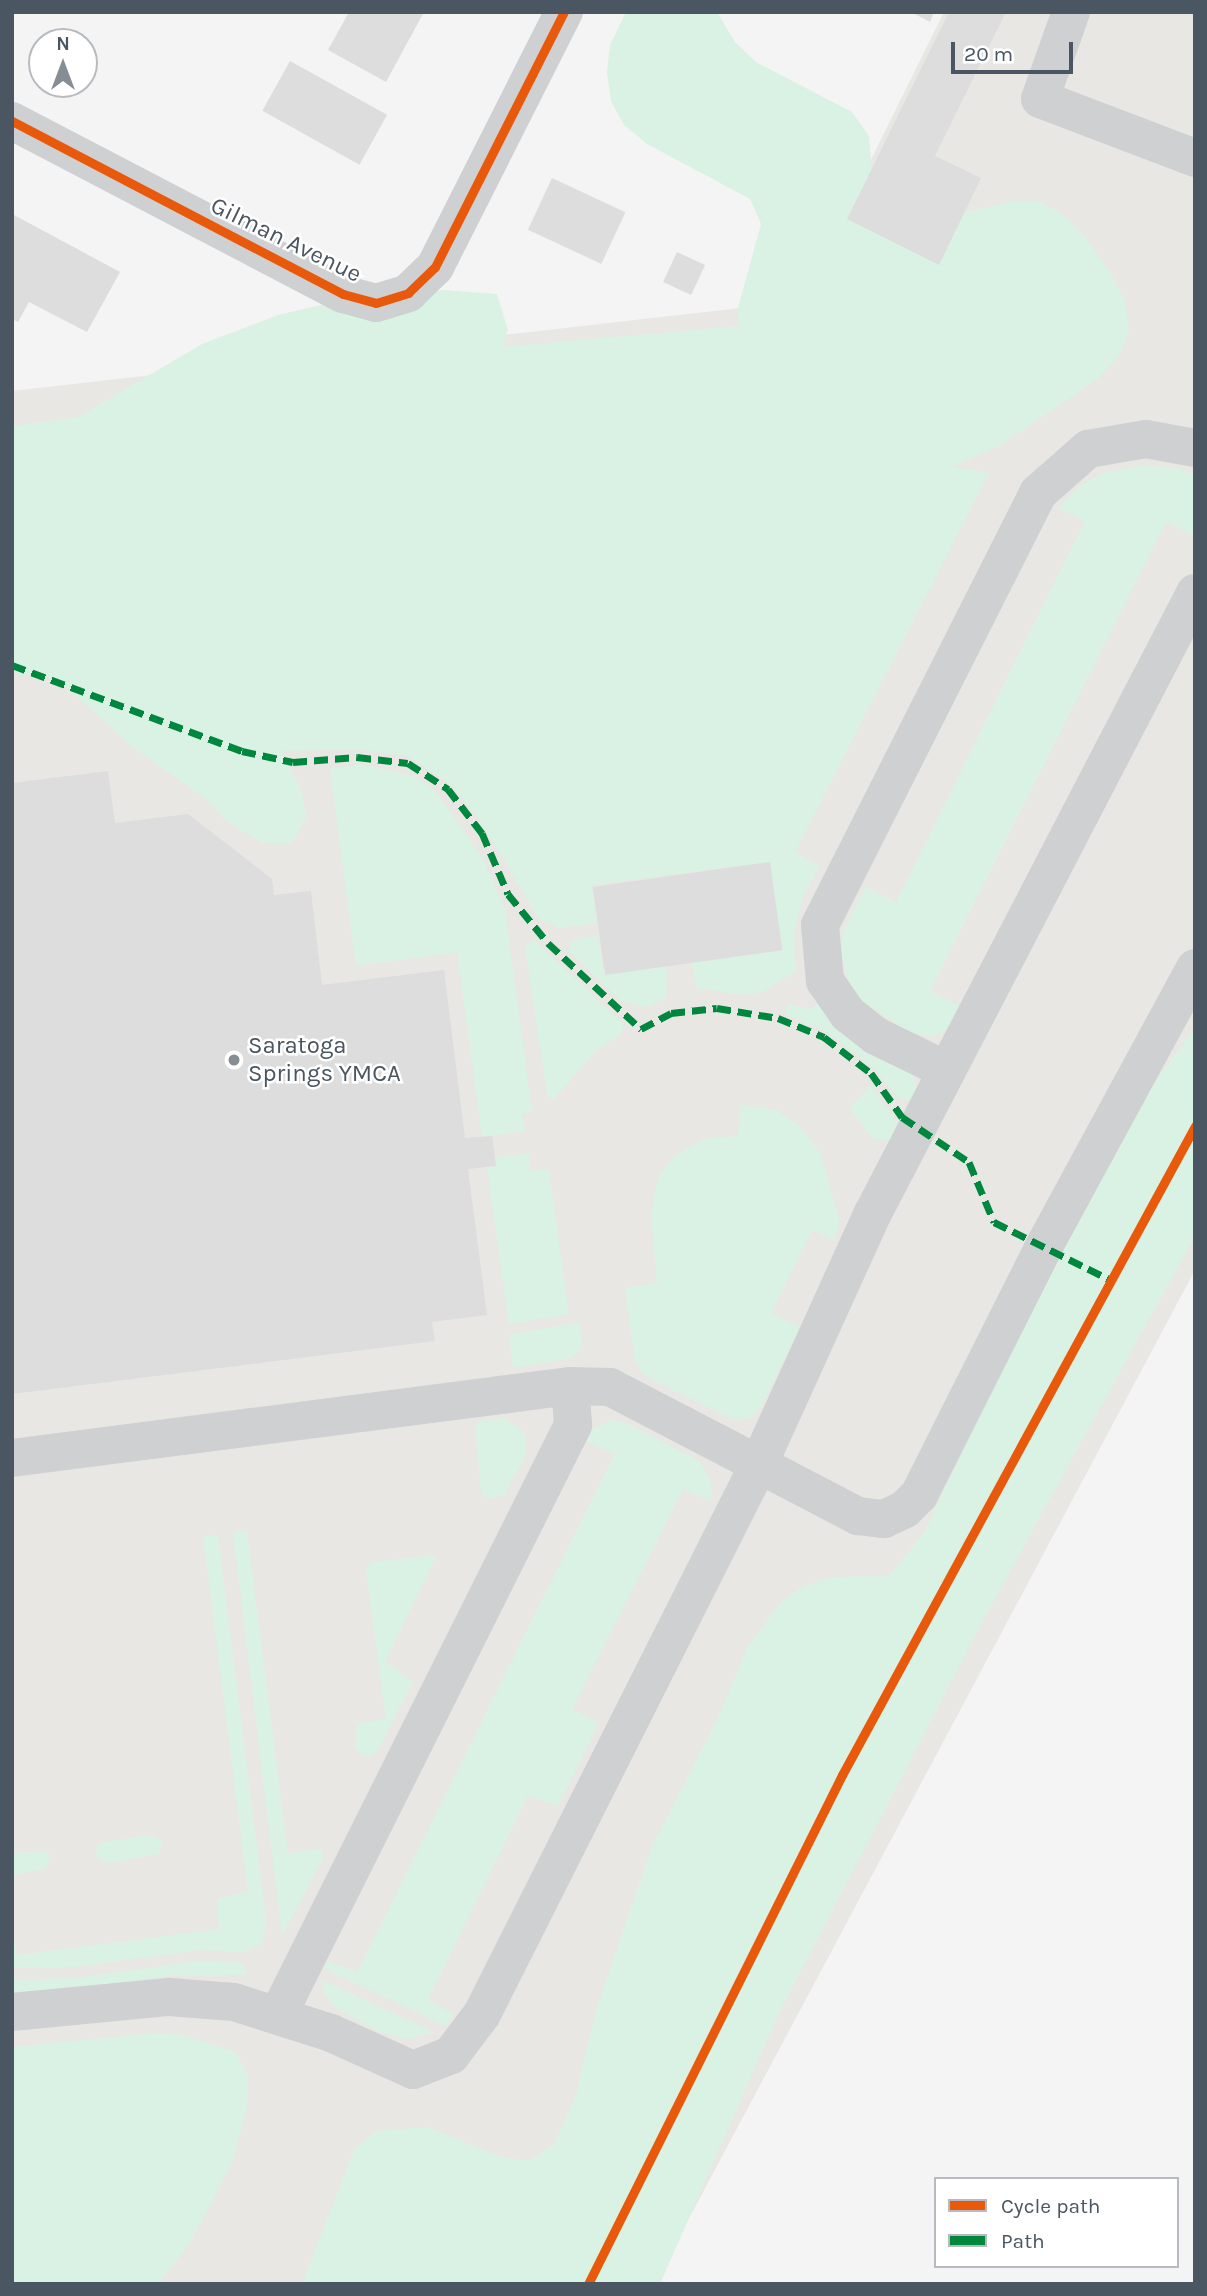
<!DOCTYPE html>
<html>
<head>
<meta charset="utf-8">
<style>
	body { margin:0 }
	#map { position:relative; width:1207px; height:2296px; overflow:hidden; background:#f4f4f4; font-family:Karla,sans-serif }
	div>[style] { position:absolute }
	.commercial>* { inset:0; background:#e8e7e3 }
	.green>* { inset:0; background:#d9f2e3 }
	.building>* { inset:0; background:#ddddde; transform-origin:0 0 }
	.minor>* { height:38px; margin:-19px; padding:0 19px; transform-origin:19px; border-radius:19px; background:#ced0d2 }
	.quiet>* { height:7px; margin-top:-3.5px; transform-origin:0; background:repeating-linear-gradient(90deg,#00873e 0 14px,transparent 0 21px) }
	.cycleway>* { height:9px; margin:-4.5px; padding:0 4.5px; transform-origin:4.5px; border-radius:4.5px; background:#e8590c }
	.dots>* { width:19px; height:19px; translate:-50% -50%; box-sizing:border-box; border:4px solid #fff; border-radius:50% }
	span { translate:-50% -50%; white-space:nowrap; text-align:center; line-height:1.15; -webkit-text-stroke:5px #fff; paint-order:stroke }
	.street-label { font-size:24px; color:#4a5661 }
	.poi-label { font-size:24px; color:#4a5661 }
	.left { translate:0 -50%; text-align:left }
	.frame { position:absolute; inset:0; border:14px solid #4a5661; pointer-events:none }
	.legend { position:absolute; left:934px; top:2177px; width:245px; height:91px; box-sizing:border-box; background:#fff; border:2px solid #b7bbc0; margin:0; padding:9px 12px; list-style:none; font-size:21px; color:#4a5661 }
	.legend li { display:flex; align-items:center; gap:14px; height:35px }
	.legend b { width:35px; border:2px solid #b7bbc0 }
	.north { position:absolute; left:28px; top:28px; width:70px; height:70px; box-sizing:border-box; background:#fff; border:2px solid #b7bbc0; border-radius:50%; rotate:0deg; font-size:19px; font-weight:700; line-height:28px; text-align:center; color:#4a5661 }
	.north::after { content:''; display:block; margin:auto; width:24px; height:32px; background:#868d94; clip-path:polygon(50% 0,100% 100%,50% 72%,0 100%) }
	.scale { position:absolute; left:951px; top:42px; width:122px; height:32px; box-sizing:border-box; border:4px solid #4a5661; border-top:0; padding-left:9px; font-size:21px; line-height:24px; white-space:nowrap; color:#4a5661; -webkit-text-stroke:5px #fff; paint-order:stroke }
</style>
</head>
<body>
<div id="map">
	<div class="commercial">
		<div style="clip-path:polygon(944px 12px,1195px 12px,1195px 1270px,654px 2284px,12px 2284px,12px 391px,801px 301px)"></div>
	</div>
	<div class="green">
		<div style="clip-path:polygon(626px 12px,717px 12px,735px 42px,756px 62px,852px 112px,869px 136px,876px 218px,901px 226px,1011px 202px,1040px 202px,1062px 214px,1083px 234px,1115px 280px,1126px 305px,1129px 332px,1118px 357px,1097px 379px,1001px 445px,951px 467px,989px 473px,795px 852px,820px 866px,803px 897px,794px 933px,796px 971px,763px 992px,744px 995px,697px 988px,691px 962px,781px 950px,770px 862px,592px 885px,597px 923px,559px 928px,539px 919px,484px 826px,450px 783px,407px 756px,357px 749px,281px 751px,302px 792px,306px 818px,292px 843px,263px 843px,225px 820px,206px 799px,134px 748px,70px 690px,46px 675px,12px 674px,12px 426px,78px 417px,202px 344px,278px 315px,334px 302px,444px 290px,497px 294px,508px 330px,502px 347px,739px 326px,738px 308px,761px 224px,750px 199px,647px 144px,624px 125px,611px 101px,607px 73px,610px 45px)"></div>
		<div style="clip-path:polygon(1143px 466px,1178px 468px,1195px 475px,1195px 536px,1166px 522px,930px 991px,962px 1007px,950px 1027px,933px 1037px,908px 1032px,852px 994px,840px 950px,844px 929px,865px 887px,896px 902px,1085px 521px,1058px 508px,1079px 486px,1103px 473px)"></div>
		<div style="clip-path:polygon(359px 764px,413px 776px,436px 792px,483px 859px,505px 909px,532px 1112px,522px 1114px,525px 1131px,482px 1137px,457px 952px,356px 966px,330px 769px)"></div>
		<div style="clip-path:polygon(598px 935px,604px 973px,666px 965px,667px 998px,645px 1007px,621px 1001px,570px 952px,570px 942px)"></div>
		<div style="clip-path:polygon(534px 940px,624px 1025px,622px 1033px,596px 1051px,553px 1100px,547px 1094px,525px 947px)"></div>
		<div style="clip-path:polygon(820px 1002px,910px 1072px,916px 1083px,914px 1101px,899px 1099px,873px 1067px,826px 1031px,786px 1015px,785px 1010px,788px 1004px,810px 1009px)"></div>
		<div style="clip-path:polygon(1195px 1028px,1195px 1236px,987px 1613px,777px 2017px,660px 2284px,302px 2284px,354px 2150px,375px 2131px,428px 2127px,504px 2158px,530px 2160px,554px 2144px,576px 2095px,596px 2010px,652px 1846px,718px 1718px,748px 1646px,783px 1600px,805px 1585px,833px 1577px,889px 1576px,924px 1533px,1095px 1170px,1125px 1122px)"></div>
		<div style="clip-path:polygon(871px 1086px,900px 1128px,892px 1140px,873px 1139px,852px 1112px,853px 1104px)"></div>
		<div style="clip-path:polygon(741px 1105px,776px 1110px,801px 1127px,820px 1153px,840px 1222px,834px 1241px,812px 1230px,771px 1313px,800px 1327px,761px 1407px,751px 1418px,734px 1420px,645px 1376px,635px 1361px,625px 1288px,657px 1283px,651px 1214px,657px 1181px,665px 1168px,676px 1155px,704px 1139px,738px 1136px)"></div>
		<div style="clip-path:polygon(529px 1154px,530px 1171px,549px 1170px,569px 1314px,509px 1324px,487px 1167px,495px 1166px,495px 1157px)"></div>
		<div style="clip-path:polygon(579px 1322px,582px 1348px,571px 1358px,513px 1368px,509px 1335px)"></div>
		<div style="clip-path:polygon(505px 1418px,526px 1434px,526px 1455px,504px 1495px,487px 1499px,481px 1492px,475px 1427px,479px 1421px)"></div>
		<div style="clip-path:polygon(610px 1420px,626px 1423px,699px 1461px,711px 1480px,712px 1495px,710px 1500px,683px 1489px,572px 1709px,599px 1723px,558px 1806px,528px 1795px,428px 2000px,454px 2014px,446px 2026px,323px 1968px,327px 1961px,357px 1972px,615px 1454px,585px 1441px,593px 1429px)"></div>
		<div style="clip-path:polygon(247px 1531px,288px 1853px,320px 1849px,324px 1856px,282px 1936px,233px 1532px)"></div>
		<div style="clip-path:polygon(218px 1535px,266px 1919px,263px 1943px,243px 1952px,199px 1950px,74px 1967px,12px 1968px,12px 1927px,17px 1955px,219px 1929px,217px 1898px,248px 1892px,203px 1536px)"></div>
		<div style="clip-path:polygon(437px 1555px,385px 1661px,413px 1682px,378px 1750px,369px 1757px,361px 1754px,355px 1747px,357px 1723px,386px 1719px,366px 1570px,371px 1562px)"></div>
		<div style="clip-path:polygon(150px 1835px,162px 1841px,159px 1854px,107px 1863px,95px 1856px,98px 1843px)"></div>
		<div style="clip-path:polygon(44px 1851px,50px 1855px,46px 1869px,12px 1875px,12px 1853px)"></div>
		<div style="clip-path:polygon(200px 1961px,242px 1963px,248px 1975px,168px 1976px,26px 1995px,12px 1993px,12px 1980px,75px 1978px)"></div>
		<div style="clip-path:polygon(322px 1980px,433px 2032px,408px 2039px,379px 2032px,335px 2007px,325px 1995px)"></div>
		<div style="clip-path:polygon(158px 2033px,183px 2035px,236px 2052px,248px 2076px,248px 2104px,232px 2163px,190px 2243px,158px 2284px,12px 2284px,12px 2047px)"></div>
	</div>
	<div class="building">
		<div style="clip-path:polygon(349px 12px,424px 12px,386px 82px,328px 50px)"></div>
		<div style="clip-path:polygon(911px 12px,934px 12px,930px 22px)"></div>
		<div style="clip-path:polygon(949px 12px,1006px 12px,935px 156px,981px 178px,939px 265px,847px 219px)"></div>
		<div style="left:290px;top:61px;width:111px;height:57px;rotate:29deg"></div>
		<div style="left:552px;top:178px;width:81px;height:57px;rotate:25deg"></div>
		<div style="clip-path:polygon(14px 215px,120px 272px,87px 332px,29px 302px,18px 322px,12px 319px)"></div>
		<div style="left:677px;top:252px;width:31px;height:33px;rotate:25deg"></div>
		<div style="clip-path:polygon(108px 771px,115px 823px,188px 814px,272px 879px,274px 895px,311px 891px,322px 985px,444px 970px,465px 1138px,492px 1136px,496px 1166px,468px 1169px,487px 1315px,432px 1322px,435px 1341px,12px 1394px,12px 783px)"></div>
		<div style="left:770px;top:862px;width:89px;height:179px;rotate:82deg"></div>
	</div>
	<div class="minor">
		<div style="left:1071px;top:12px;width:92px;rotate:109.6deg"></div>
		<div style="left:1040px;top:99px;width:166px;rotate:20.8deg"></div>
		<div style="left:12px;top:121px;width:373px;rotate:27.6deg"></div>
		<div style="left:343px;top:294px;width:34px;rotate:15deg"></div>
		<div style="left:376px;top:303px;width:34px;rotate:-17deg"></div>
		<div style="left:408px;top:293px;width:37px;rotate:-44deg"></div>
		<div style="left:435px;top:267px;width:286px;rotate:-63.2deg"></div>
		<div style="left:946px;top:1070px;width:78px;rotate:-154.1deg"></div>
		<div style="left:876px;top:1036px;width:36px;rotate:-142deg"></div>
		<div style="left:848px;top:1014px;width:40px;rotate:-124.9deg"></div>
		<div style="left:825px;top:981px;width:56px;rotate:-95.1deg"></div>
		<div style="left:820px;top:925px;width:484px;rotate:-63.2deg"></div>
		<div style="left:1038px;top:493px;width:67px;rotate:-41.3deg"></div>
		<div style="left:1088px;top:449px;width:59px;rotate:-9.8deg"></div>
		<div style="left:1146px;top:439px;width:50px;rotate:10.4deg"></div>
		<div style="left:12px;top:1458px;width:563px;rotate:-7.35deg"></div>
		<div style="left:570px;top:1386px;width:40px;rotate:1.4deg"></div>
		<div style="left:610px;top:1387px;width:280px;rotate:27.5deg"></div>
		<div style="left:858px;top:1516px;width:26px;rotate:7deg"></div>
		<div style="left:884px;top:1519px;width:23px;rotate:-25deg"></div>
		<div style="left:905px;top:1509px;width:20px;rotate:-45deg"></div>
		<div style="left:919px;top:1495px;width:274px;rotate:-63.3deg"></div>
		<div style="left:1042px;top:1250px;width:321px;rotate:-61.5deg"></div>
		<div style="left:12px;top:2012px;width:158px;rotate:-5.5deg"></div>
		<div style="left:169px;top:1997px;width:65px;rotate:4.4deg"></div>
		<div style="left:234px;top:2002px;width:102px;rotate:17.7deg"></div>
		<div style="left:331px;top:2033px;width:90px;rotate:24.3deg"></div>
		<div style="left:413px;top:2070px;width:41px;rotate:-21.5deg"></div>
		<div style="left:451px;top:2055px;width:51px;rotate:-52.9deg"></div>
		<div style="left:482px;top:2014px;width:614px;rotate:-63.27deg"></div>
		<div style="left:758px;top:1466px;width:278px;rotate:-65.6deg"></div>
		<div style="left:873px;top:1213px;width:699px;rotate:-62.55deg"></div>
		<div style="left:278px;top:2015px;width:660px;rotate:-63.43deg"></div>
		<div style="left:573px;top:1425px;width:39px;rotate:-94deg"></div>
	</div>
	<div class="quiet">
		<div style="left:12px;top:665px;width:246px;rotate:20.5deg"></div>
		<div style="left:242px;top:751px;width:52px;rotate:12.2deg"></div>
		<div style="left:293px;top:762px;width:64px;rotate:-4.5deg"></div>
		<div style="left:357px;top:757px;width:51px;rotate:6.7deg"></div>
		<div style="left:408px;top:763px;width:48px;rotate:33deg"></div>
		<div style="left:448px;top:789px;width:56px;rotate:52.3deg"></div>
		<div style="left:482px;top:833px;width:66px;rotate:66.9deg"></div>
		<div style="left:508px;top:894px;width:63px;rotate:50.8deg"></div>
		<div style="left:548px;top:943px;width:127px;rotate:42.8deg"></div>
		<div style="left:641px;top:1029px;width:34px;rotate:-28deg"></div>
		<div style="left:671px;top:1013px;width:46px;rotate:-6.2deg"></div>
		<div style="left:717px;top:1008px;width:62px;rotate:9.3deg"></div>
		<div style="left:778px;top:1018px;width:50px;rotate:22.4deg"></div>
		<div style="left:824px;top:1037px;width:59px;rotate:37.5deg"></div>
		<div style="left:871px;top:1073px;width:54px;rotate:54.8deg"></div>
		<div style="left:902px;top:1117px;width:81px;rotate:33.9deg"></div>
		<div style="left:969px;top:1162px;width:65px;rotate:67.4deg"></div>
		<div style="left:994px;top:1222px;width:131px;rotate:26.4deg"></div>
	</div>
	<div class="cycleway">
		<div style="left:12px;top:121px;width:373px;rotate:27.6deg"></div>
		<div style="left:343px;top:294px;width:34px;rotate:15deg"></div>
		<div style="left:376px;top:303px;width:34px;rotate:-17deg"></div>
		<div style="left:408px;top:293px;width:37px;rotate:-44deg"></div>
		<div style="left:435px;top:267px;width:286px;rotate:-63.2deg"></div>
		<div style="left:588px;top:2284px;width:569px;rotate:-63.48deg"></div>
		<div style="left:842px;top:1775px;width:739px;rotate:-61.46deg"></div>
	</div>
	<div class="dots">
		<div style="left:234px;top:1060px;background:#868d94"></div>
	</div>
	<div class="street-label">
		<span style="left:286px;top:240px;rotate:26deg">Gilman Avenue</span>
	</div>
	<div class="poi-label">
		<span class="left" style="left:248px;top:1060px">Saratoga<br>Springs YMCA</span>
	</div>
	<div class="frame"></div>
	<ul class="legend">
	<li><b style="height:9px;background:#e8590c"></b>Cycle path</li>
	<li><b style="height:9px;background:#00873e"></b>Path</li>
	</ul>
	<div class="north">N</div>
	<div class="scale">20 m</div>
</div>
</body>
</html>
